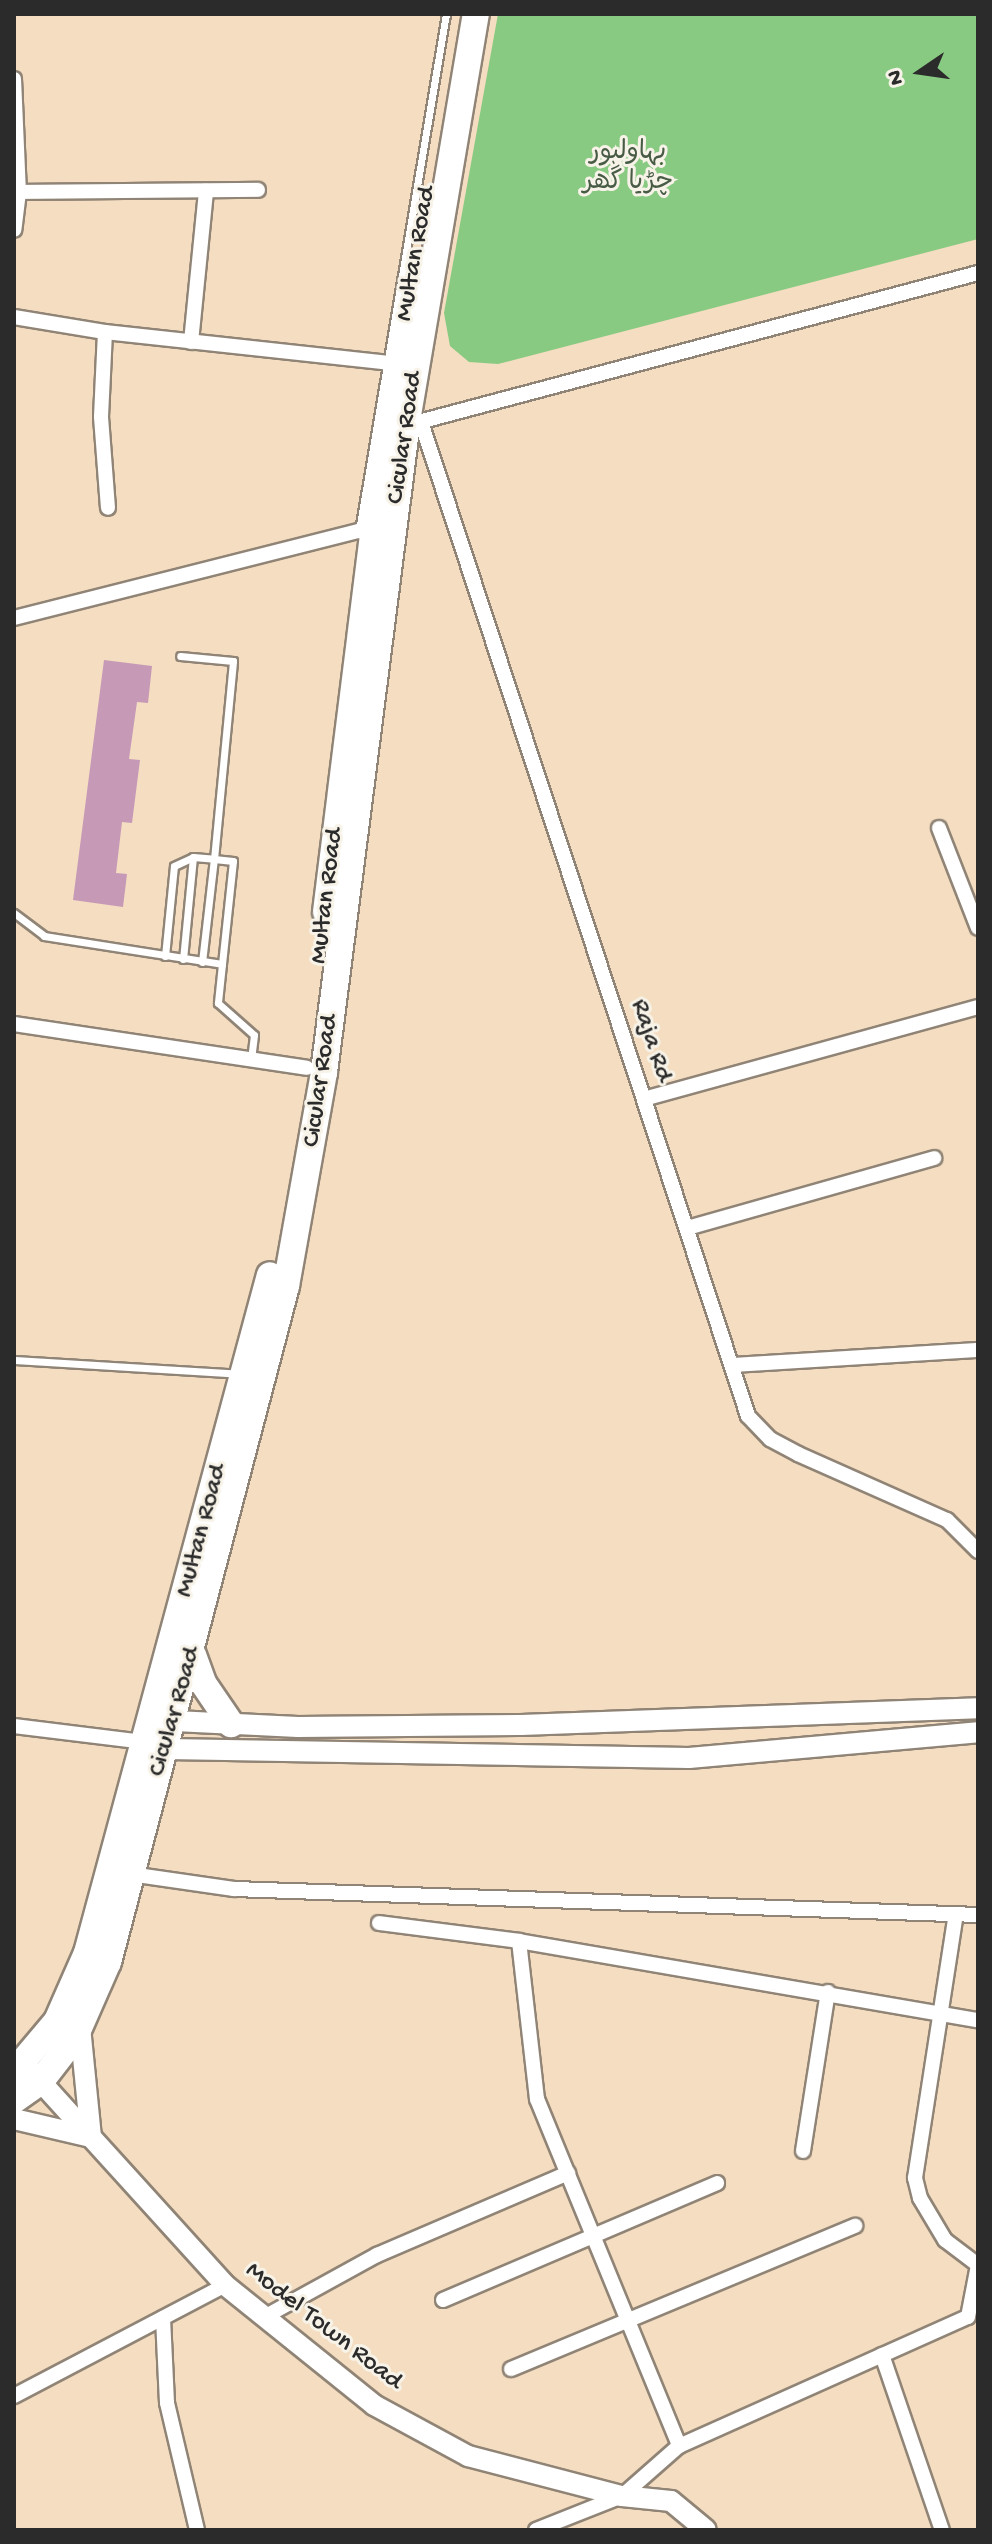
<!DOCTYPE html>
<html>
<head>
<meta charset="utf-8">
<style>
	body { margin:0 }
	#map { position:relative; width:992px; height:2544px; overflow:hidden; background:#f4ddc0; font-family:"Gochi Hand","Playpen Sans Arabic",sans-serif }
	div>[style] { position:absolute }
	.green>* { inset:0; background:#89ca82 }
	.building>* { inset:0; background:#c699b7 }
	.roads { filter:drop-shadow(2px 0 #908476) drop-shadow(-2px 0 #908476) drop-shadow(0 2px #908476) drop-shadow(0 -2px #908476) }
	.lane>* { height:7px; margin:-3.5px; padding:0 3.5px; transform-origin:3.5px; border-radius:3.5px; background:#fff }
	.street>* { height:14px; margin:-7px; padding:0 7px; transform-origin:7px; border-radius:7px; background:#fff }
	.secondary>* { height:20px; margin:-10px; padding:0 10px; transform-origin:10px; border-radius:10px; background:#fff }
	.highway>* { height:26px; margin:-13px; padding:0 13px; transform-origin:13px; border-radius:13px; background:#fff }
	span { translate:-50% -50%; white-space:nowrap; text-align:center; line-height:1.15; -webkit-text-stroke:6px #f7f3e8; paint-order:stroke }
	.park-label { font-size:26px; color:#475b45 }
	.street-label { font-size:26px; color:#2b2b2b }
	.frame { position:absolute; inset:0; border:16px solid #2b2b2b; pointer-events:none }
	.north { position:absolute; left:880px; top:32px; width:80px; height:80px; -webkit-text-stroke:6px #f7f3e8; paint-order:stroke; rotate:257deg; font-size:22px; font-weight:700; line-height:32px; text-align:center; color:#2b2b2b }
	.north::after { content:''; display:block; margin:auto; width:28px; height:36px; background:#2b2b2b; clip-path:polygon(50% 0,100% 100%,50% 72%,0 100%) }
</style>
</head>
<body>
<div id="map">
	<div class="green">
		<div style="clip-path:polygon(498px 14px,978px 14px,978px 239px,498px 364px,469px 362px,450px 346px,444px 313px)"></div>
	</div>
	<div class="building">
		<div style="clip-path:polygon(104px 660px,152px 666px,148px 703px,137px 702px,129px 759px,140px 760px,132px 823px,122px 822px,116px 873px,127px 874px,123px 907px,73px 900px)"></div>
	</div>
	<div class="roads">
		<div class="lane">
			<div style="left:359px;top:531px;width:524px;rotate:-80.45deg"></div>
			<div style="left:14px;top:913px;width:38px;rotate:37deg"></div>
			<div style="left:44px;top:936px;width:180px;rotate:8.9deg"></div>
			<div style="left:222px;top:964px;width:39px;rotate:96deg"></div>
			<div style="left:218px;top:1003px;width:48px;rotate:41.6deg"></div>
			<div style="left:254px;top:1035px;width:24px;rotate:97deg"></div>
			<div style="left:165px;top:956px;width:90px;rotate:-84.3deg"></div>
			<div style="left:174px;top:866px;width:21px;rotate:-25deg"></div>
			<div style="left:193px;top:857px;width:21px;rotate:5deg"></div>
			<div style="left:214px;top:859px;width:199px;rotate:-84.5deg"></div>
			<div style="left:233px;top:661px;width:53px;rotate:-174.6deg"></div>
			<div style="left:183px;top:959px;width:102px;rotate:-84.4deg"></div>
			<div style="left:202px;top:962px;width:104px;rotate:-83.4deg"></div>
			<div style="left:214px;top:859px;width:19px;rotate:6deg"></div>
			<div style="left:233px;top:861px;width:104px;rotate:96.1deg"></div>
			<div style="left:14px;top:1360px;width:226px;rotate:3.5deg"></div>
		</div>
		<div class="street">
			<div style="left:14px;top:79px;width:113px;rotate:87.5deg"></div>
			<div style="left:19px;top:192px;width:38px;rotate:97deg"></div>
			<div style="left:19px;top:192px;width:239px;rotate:-0.5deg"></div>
			<div style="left:14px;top:317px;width:92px;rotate:9.4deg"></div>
			<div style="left:105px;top:332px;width:295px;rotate:6.2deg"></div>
			<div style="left:105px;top:332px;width:85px;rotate:92.7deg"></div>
			<div style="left:101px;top:417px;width:91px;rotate:85.6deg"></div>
			<div style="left:191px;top:342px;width:152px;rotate:-84.3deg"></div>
			<div style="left:415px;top:423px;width:583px;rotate:-14.92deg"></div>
			<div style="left:422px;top:425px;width:1043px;rotate:71.79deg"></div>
			<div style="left:748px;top:1416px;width:32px;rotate:46deg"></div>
			<div style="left:770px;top:1439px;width:32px;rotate:28deg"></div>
			<div style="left:798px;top:1454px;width:163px;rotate:23.9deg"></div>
			<div style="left:947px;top:1520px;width:44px;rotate:45deg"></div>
			<div style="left:14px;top:618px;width:356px;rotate:-14.2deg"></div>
			<div style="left:359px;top:531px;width:17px;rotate:10deg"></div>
			<div style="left:939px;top:828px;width:107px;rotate:68.7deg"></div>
			<div style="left:14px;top:1024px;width:296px;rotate:8.5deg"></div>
			<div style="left:644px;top:1099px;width:346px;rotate:-15.4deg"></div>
			<div style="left:687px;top:1228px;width:257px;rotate:-15.8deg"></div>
			<div style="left:732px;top:1365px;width:246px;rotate:-3.5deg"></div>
			<div style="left:14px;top:1726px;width:132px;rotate:7deg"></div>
			<div style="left:130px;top:1874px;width:105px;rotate:8.2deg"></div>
			<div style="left:234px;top:1889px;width:744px;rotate:2deg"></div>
			<div style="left:379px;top:1923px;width:141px;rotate:7.3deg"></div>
			<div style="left:519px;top:1941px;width:466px;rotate:9.8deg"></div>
			<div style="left:519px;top:1941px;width:159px;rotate:83.5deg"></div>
			<div style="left:537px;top:2099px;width:375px;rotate:67.7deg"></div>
			<div style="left:803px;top:2151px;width:161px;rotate:-81.1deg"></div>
			<div style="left:443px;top:2300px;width:298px;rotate:-23.1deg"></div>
			<div style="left:266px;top:2316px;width:127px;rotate:-28.8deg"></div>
			<div style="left:377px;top:2255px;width:208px;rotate:-23.2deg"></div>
			<div style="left:163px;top:2318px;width:85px;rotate:87.3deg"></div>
			<div style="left:167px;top:2403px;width:130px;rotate:76.7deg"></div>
			<div style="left:882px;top:2355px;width:185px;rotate:71.1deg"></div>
			<div style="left:511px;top:2369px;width:373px;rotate:-22.6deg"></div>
			<div style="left:14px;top:2396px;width:238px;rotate:-27.7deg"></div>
			<div style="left:536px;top:2530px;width:92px;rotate:-21.6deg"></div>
			<div style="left:622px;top:2496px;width:76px;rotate:-41.3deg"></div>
			<div style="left:679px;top:2446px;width:316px;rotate:-24.1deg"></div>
			<div style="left:968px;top:2317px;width:53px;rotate:-79.1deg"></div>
			<div style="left:978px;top:2265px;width:41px;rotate:-142.9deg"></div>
			<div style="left:945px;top:2240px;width:49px;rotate:-120.8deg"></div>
			<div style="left:920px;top:2198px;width:21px;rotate:-104deg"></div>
			<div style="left:915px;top:2178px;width:267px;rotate:-81.2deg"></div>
		</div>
		<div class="secondary">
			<div style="left:175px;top:1721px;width:123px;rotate:2.8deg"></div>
			<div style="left:298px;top:1727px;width:223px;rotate:-0.5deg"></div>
			<div style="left:521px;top:1725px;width:457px;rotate:-2.1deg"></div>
			<div style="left:167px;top:1749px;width:522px;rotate:0.99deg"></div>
			<div style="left:689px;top:1758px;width:290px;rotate:-5.1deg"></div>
			<div style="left:80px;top:2027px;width:111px;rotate:84.3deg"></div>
			<div style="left:32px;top:2072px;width:287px;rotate:47.8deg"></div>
			<div style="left:225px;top:2285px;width:191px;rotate:38.8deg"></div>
			<div style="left:374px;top:2405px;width:107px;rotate:28.5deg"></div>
			<div style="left:468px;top:2456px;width:159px;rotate:14.6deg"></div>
			<div style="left:622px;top:2496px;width:49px;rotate:5.8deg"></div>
			<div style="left:671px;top:2501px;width:45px;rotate:39.6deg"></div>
			<div style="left:14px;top:2119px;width:79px;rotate:13.2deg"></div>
		</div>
		<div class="highway">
			<div style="left:326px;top:912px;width:382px;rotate:-82.9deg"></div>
			<div style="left:373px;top:533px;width:247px;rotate:-81.1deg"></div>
			<div style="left:193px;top:1655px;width:30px;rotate:70deg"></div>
			<div style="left:203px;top:1683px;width:50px;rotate:55.7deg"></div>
			<div style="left:14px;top:2072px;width:67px;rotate:-49.9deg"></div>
			<div style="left:57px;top:2021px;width:74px;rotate:-66.2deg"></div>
			<div style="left:87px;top:1953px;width:702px;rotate:-74.9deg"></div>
			<div style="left:14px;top:2100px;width:33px;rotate:-35deg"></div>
			<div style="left:41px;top:2081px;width:56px;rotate:-52.3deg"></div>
			<div style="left:75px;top:2037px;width:82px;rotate:-66.3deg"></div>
			<div style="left:108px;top:1962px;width:699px;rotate:-75.25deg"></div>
			<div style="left:286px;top:1286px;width:217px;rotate:-79.9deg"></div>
			<div style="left:324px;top:1072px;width:656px;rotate:-82.73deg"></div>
			<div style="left:407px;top:421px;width:413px;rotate:-80.4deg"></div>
		</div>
	</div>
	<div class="park-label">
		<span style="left:628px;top:169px">بہاولپور<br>چڑیا گھر</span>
	</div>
	<div class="street-label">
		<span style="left:417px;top:254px;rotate:-80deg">Multan Road</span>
		<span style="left:406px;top:438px;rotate:-82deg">Cicular Road</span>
		<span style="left:328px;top:896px;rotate:-83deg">Multan Road</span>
		<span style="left:650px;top:1041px;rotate:72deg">Raja Rd</span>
		<span style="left:322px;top:1081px;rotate:-82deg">Cicular Road</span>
		<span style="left:203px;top:1531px;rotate:-75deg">Multan Road</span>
		<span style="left:176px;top:1712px;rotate:-74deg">Cicular Road</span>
		<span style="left:323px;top:2327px;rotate:38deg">Model Town Road</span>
	</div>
	<div class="frame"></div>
	<div class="north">N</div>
</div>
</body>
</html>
